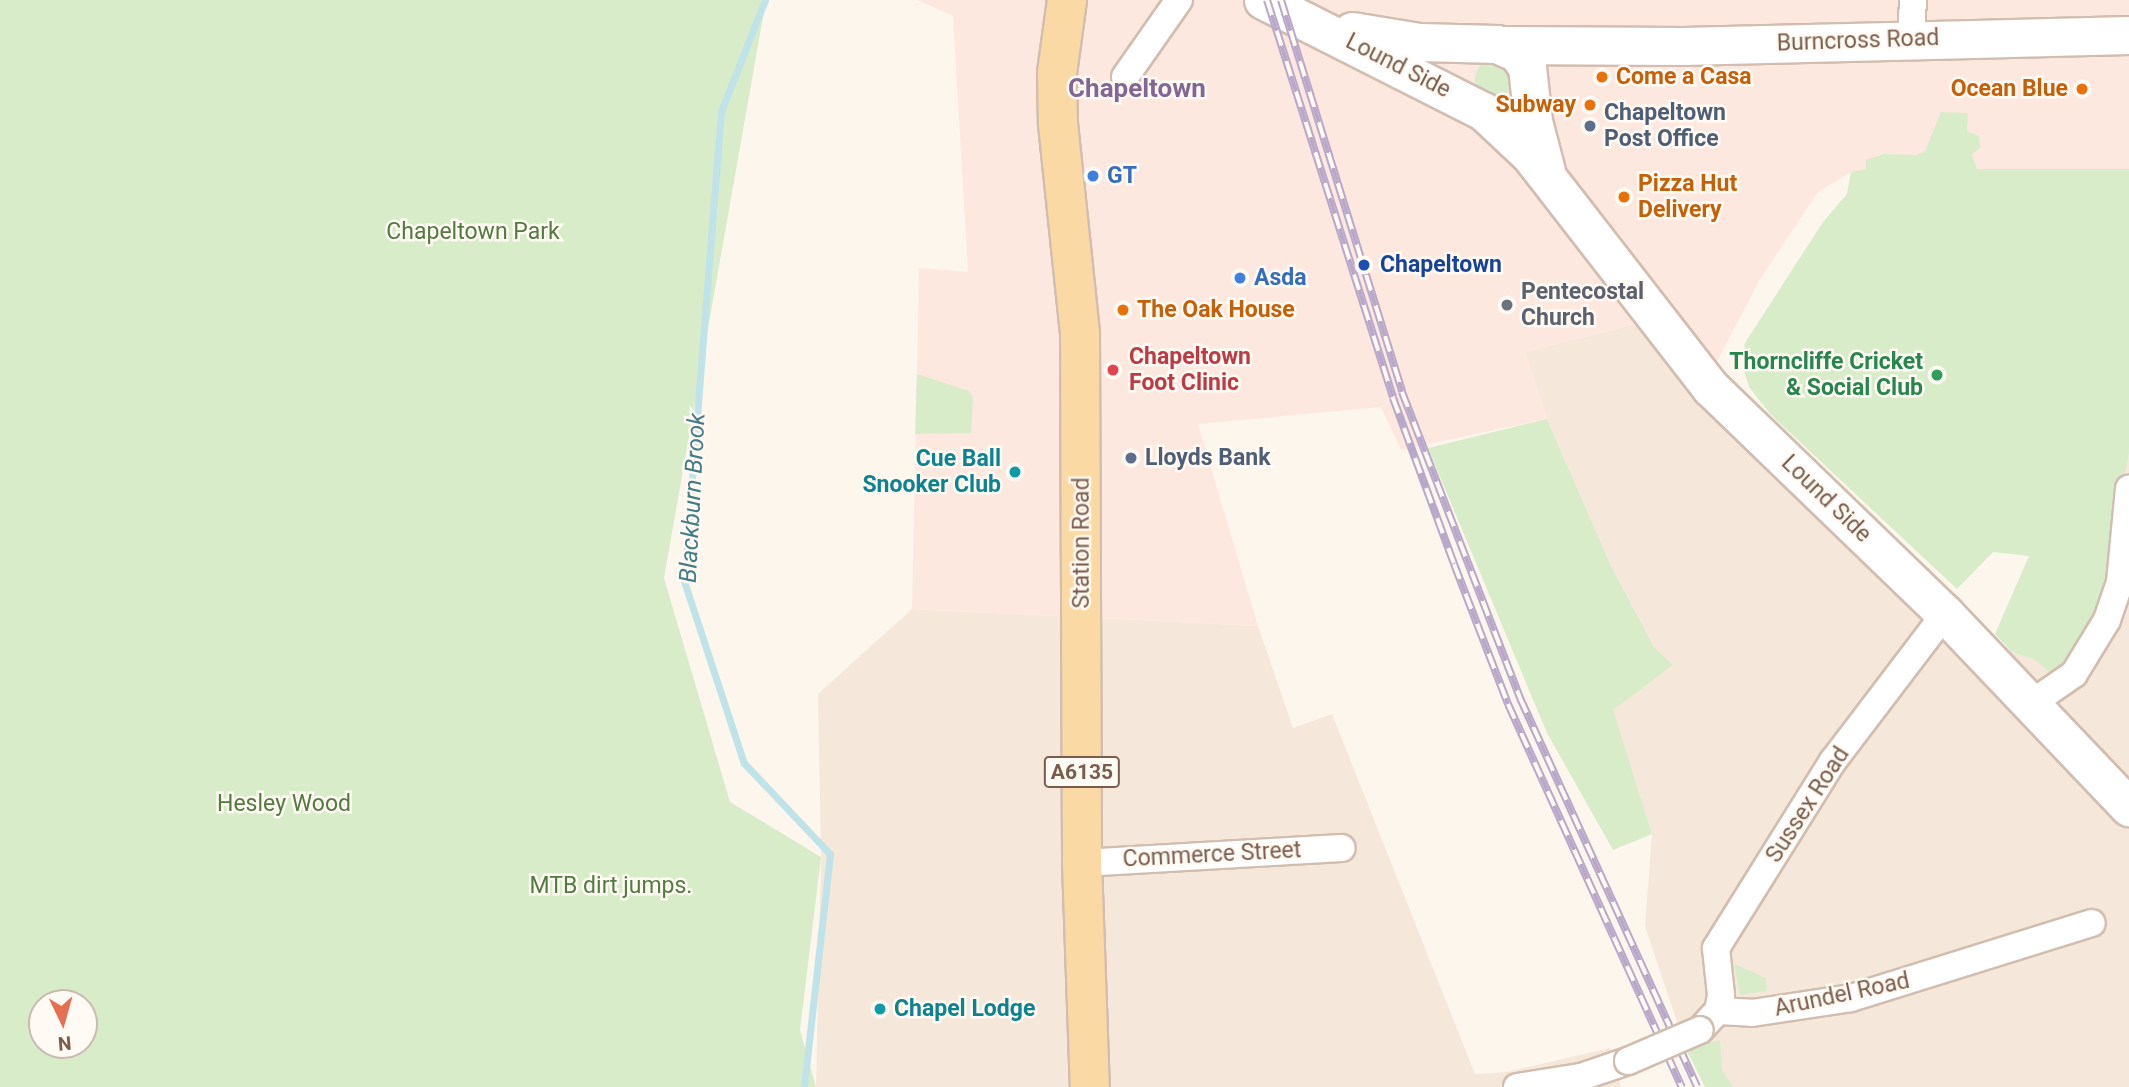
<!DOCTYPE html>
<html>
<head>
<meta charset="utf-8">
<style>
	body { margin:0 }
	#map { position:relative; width:2129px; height:1087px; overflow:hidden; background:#fdf6ec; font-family:Roboto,sans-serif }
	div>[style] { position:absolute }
	.residential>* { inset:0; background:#f5e8da }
	.commercial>* { inset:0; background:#fde8e0 }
	.green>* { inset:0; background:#d8ecc9 }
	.round { border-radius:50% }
	.stream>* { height:7px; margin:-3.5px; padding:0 3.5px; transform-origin:3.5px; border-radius:3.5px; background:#bfe3e8 }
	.roads { filter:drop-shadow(2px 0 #d1beb0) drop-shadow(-2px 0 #d1beb0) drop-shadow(0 2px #d1beb0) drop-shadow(0 -2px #d1beb0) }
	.street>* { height:26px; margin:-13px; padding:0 13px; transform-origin:13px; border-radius:13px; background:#fff }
	.secondary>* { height:37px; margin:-18.5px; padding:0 18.5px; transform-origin:18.5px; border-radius:18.5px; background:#fff }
	.primary>* { height:38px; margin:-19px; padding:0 19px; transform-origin:19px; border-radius:19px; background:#fbd9a5 }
	.rail>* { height:8px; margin-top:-4px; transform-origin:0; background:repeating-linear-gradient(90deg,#fffaf3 0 16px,#b9a8c9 0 32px); box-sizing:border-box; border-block:2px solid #b9a8c9 }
	.bridges { filter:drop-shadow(2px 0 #d1beb0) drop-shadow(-2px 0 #d1beb0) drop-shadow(0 2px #d1beb0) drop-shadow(0 -2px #d1beb0) }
	.street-bridge>* { height:26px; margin:-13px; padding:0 13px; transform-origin:13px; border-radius:13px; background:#fff }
	.dots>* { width:19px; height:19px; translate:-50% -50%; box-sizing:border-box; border:4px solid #fffaf3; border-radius:50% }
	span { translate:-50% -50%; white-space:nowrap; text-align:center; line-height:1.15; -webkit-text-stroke:5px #fffaf3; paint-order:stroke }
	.shield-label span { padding:2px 5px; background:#fffaf3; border:2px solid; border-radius:5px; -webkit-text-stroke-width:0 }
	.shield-label { font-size:21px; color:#7a5c4d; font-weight:700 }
	.street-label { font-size:23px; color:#7a5c4d }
	.food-label { font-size:23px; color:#c56008; font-weight:700 }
	.left { translate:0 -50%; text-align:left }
	.right { translate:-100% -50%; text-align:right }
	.service-label { font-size:23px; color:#4e5e75; font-weight:700 }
	.shop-label { font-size:23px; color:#366cbe; font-weight:700 }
	.park-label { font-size:23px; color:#537a41 }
	.transit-label { font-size:23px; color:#164399; font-weight:700 }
	.worship-label { font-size:23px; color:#5b616d; font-weight:700 }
	.health-label { font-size:23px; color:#be3a42; font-weight:700 }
	.leisure-label { font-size:23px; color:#27864d; font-weight:700 }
	.culture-label { font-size:23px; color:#0d838f; font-weight:700 }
	.water-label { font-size:24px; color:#437c86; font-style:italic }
	.quarter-label { font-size:26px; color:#846695; font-weight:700 }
	.north { position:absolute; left:28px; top:989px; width:70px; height:70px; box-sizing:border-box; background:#fffaf3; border:2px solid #cabbb1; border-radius:50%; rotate:175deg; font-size:19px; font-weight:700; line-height:28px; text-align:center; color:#7a5c4d }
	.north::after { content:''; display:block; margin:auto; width:24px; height:32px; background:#e76f51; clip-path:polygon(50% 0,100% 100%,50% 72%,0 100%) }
</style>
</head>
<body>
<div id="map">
	<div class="residential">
		<div style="clip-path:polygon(1632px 325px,1711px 373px,2012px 652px,2033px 659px,2051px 673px,2087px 641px,2106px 583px,2129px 453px,2129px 1087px,1733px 1087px,1722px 1069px,1686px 1049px,1645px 926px,1652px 834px,1612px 710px,1673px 665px,1654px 647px,1611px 566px,1547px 419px,1525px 352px)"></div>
		<div style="clip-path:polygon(912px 609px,1258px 626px,1293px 728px,1332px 714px,1475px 1074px,1507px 1072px,1610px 1048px,1621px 1087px,816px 1087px,821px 857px,818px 694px)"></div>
	</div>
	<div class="commercial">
		<div style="clip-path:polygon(917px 0,2129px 0,2129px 169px,1851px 172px,1818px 192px,1759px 281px,1711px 373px,1632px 325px,1525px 352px,1547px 419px,1401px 450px,1381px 407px,1198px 424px,1258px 626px,912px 609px,919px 268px,968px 272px,953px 16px)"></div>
	</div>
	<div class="green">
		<div style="clip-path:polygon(evenodd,0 0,766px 0,664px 578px,730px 802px,821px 857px,800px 1030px,816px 1087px,0 1087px,0 0,42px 1003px,84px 1003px,84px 1045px,42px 1045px,42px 1003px)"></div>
		<div class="round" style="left:1475px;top:60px;width:38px;height:38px"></div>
		<div style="clip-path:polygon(1941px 112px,1968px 113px,1967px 131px,1979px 136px,1980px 148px,1972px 154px,1977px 169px,2129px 169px,2129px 453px,2106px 583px,2087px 641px,2051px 673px,2033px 659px,2012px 652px,1995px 634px,2029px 556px,1993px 552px,1957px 589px,1770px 414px,1749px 387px,1742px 363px,1745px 343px,1823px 222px,1847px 194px,1851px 172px,1866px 169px,1866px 160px,1884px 154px,1916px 155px,1925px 151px)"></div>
		<div style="clip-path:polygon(917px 374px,969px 391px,973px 398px,971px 433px,915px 434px)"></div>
		<div style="clip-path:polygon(1547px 419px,1611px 566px,1654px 647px,1673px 665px,1613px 710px,1652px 834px,1613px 850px,1547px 733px,1428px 448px)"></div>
		<div style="clip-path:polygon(1734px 964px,1766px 978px,1767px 991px,1740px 995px)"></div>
		<div style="clip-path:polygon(1720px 1040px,1722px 1069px,1733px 1087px,1705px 1087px,1686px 1049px)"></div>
	</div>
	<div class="stream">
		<div style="left:765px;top:0;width:119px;rotate:111.6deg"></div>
		<div style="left:721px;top:111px;width:471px;rotate:94.5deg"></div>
		<div style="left:684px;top:581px;width:192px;rotate:71.8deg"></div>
		<div style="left:744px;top:763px;width:125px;rotate:46.6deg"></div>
		<div style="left:830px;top:854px;width:234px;rotate:96.4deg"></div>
	</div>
	<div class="roads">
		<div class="street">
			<div style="left:1912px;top:39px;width:39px;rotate:-89deg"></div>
			<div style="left:1125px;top:77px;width:94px;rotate:-55deg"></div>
			<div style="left:2032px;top:703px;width:51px;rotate:-34.6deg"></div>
			<div style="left:2074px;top:674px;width:63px;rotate:-58.6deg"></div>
			<div style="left:2107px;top:620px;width:40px;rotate:-71.1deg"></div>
			<div style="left:2120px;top:582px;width:94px;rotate:-84.5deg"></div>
			<div style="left:1082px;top:863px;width:260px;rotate:-3.3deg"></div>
			<div style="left:1718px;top:1011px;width:34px;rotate:3deg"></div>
			<div style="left:1752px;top:1013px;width:100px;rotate:-8.6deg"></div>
			<div style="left:1851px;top:998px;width:252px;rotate:-17.3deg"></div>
			<div style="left:1700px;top:1030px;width:26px;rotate:-47deg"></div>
			<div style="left:1718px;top:1011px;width:16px;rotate:-79deg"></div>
			<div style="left:1721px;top:995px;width:47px;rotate:-96.1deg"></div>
			<div style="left:1716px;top:948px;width:221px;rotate:-58deg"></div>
			<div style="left:1833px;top:761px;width:185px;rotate:-52.7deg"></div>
			<div style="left:1517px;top:1087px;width:65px;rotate:-8.9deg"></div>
			<div style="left:1581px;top:1077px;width:50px;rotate:-18.8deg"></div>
		</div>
		<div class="secondary">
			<div style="left:1263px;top:0;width:246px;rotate:26.8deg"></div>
			<div style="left:1483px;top:111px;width:64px;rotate:43.1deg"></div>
			<div style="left:1530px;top:155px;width:295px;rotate:52.2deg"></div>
			<div style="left:1711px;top:388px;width:325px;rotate:44deg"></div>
			<div style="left:1945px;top:614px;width:267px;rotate:46.4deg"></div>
			<div style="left:1352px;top:31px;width:68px;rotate:9.3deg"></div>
			<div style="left:1419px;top:42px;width:78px;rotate:1.5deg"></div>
			<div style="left:1497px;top:44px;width:22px;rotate:24deg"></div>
			<div style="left:1517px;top:53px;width:17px;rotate:54deg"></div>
			<div style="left:1527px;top:67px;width:54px;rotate:83.7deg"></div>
			<div style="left:1533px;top:121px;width:52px;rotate:75.4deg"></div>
			<div style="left:1501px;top:45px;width:182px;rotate:0.3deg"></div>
			<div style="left:1683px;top:46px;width:446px;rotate:-1.4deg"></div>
		</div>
		<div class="primary">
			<div style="left:1067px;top:0;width:74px;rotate:97.8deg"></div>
			<div style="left:1057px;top:73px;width:51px;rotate:88.9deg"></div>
			<div style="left:1058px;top:124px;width:209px;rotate:84deg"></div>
			<div style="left:1080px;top:332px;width:531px;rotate:89.78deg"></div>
			<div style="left:1082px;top:863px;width:224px;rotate:88deg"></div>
		</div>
	</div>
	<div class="rail">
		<div style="left:1267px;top:0;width:417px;rotate:72.4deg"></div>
		<div style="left:1393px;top:398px;width:177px;rotate:69.8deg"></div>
		<div style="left:1454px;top:564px;width:150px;rotate:68.9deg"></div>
		<div style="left:1508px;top:704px;width:421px;rotate:65.6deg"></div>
		<div style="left:1281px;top:0;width:410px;rotate:72.8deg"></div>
		<div style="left:1402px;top:392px;width:328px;rotate:68.9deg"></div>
		<div style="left:1520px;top:698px;width:427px;rotate:65.5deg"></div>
	</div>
	<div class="bridges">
		<div class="street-bridge">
			<div style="left:1628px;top:1061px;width:78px;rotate:-23.3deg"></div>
		</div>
	</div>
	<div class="dots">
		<div style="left:1602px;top:77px;background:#e8710a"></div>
		<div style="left:2082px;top:89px;background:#e8710a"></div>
		<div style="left:1590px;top:105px;background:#e8710a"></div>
		<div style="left:1590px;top:126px;background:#5c6f8a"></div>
		<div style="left:1093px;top:176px;background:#3f7fe0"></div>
		<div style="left:1624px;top:197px;background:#e8710a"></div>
		<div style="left:1364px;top:265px;background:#1a4fb4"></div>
		<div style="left:1240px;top:278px;background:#3f7fe0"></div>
		<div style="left:1507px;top:305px;background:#6b7280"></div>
		<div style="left:1123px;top:310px;background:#e8710a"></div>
		<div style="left:1113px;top:370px;background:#e0444e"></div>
		<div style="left:1937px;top:375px;background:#2e9e5b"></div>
		<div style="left:1131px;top:458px;background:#5c6f8a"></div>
		<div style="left:1015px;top:472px;background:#0f9aa8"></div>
		<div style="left:880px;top:1009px;background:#0f9aa8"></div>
	</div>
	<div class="shield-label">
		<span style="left:1082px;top:772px">A6135</span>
	</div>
	<div class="street-label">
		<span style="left:1858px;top:41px;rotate:-2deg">Burncross Road</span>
		<span style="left:1398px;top:66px;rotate:27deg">Lound Side</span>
		<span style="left:1826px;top:499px;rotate:44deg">Lound Side</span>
		<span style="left:1082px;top:543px;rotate:-90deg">Station Road</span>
		<span style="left:1808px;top:805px;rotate:-57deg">Sussex Road</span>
		<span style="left:1212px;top:855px;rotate:-3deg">Commerce Street</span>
		<span style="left:1842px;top:995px;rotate:-12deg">Arundel Road</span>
	</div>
	<div class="food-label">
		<span class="left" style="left:1616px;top:77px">Come a Casa</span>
		<span class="right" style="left:2068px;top:89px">Ocean Blue</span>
		<span class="right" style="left:1576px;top:105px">Subway</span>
		<span class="left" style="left:1638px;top:197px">Pizza Hut<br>Delivery</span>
		<span class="left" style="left:1137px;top:310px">The Oak House</span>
	</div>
	<div class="service-label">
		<span class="left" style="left:1604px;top:126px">Chapeltown<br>Post Office</span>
		<span class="left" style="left:1145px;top:458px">Lloyds Bank</span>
	</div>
	<div class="shop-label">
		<span class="left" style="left:1107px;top:176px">GT</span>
		<span class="left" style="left:1254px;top:278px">Asda</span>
	</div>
	<div class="park-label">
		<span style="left:473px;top:232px">Chapeltown Park</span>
		<span style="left:284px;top:804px">Hesley Wood</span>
		<span style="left:611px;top:886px">MTB dirt jumps.</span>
	</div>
	<div class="transit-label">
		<span class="left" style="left:1380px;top:265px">Chapeltown</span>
	</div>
	<div class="worship-label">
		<span class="left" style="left:1521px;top:305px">Pentecostal<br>Church</span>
	</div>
	<div class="health-label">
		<span class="left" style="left:1129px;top:370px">Chapeltown<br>Foot Clinic</span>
	</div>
	<div class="leisure-label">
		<span class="right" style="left:1923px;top:375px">Thorncliffe Cricket<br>&amp; Social Club</span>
	</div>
	<div class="culture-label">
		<span class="right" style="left:1001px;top:472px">Cue Ball<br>Snooker Club</span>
		<span class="left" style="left:894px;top:1009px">Chapel Lodge</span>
	</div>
	<div class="water-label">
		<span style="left:693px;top:498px;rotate:-87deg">Blackburn Brook</span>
	</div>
	<div class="quarter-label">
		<span style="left:1137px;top:89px">Chapeltown</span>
	</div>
	<div class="north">N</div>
</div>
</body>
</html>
